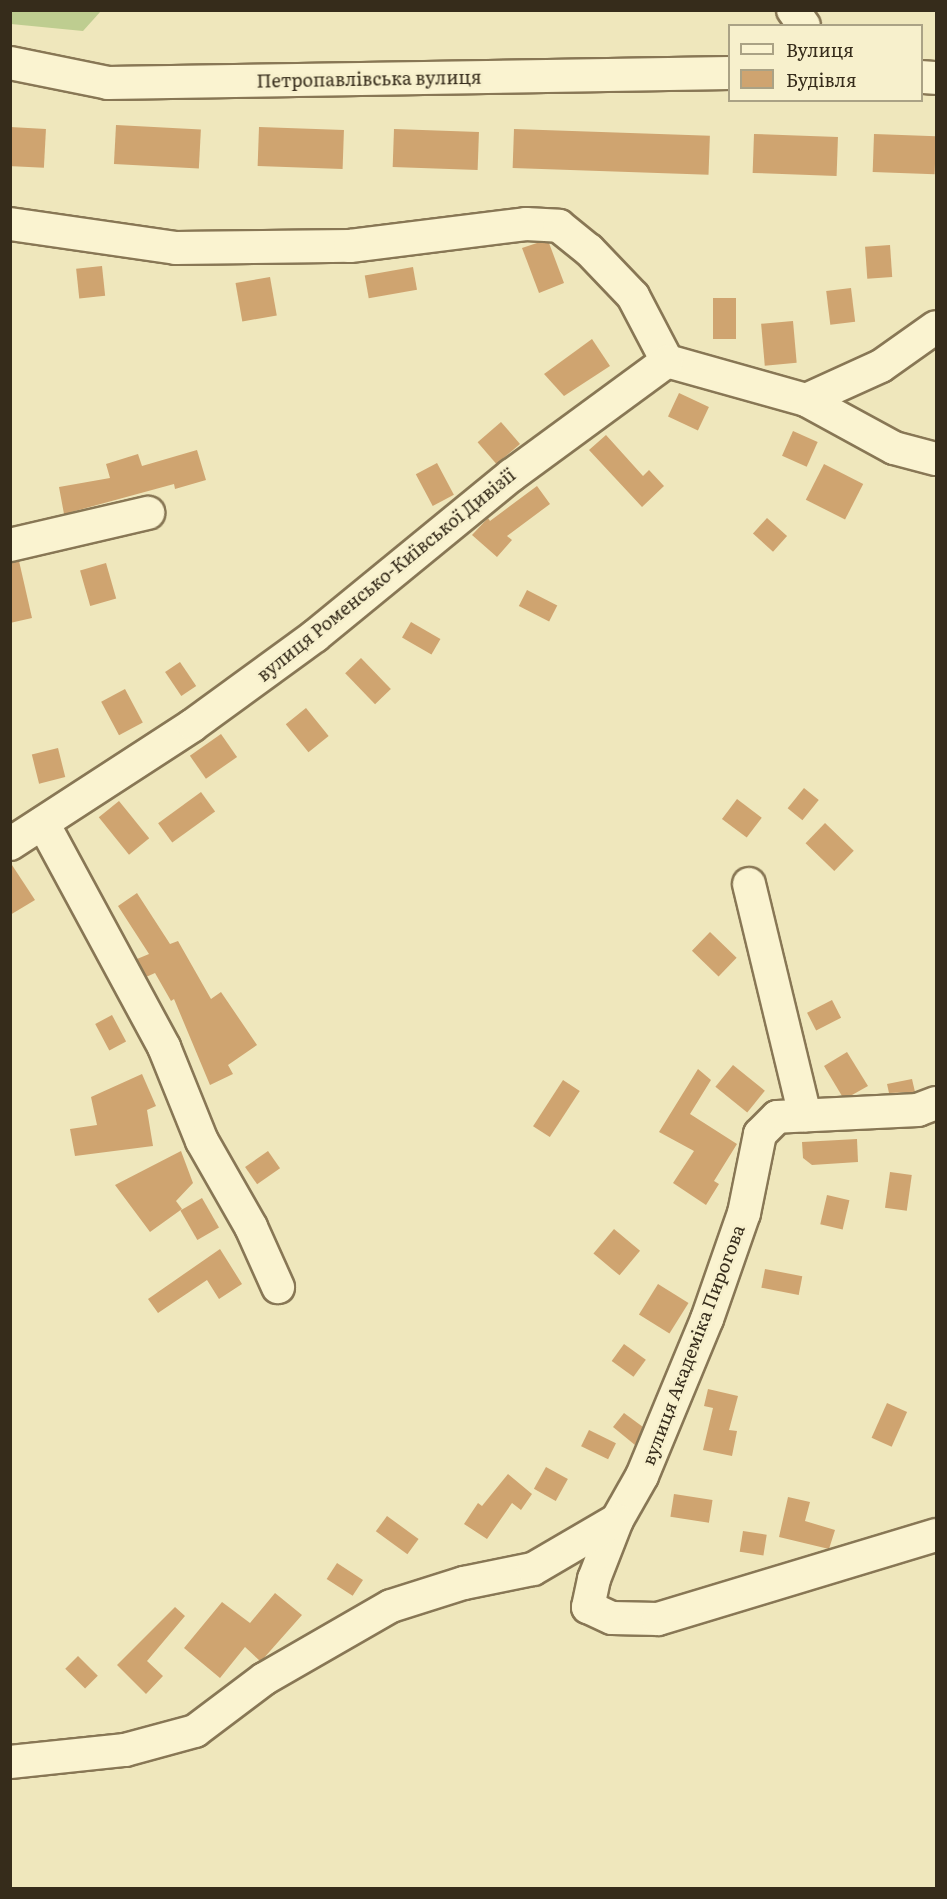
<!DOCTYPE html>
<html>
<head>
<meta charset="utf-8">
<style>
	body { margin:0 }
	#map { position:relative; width:947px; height:1899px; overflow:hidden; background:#efe7bc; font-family:Literata,serif }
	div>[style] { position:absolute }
	.green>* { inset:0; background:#becd90 }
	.building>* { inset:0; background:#cfa470; transform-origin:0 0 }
	.roads { filter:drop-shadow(2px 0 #875) drop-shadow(-2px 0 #875) drop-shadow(0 2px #875) drop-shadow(0 -2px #875) }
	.minor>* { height:32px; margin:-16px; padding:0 16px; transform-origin:16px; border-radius:16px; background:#faf3d0 }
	span { translate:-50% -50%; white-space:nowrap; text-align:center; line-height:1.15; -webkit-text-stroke:5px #f7f0cc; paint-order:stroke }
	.street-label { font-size:18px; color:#362c1b }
	.frame { position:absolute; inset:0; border:12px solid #362c1b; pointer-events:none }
	.legend { position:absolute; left:728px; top:24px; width:195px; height:78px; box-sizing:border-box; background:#f7f0cc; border:2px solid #aaa285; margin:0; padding:8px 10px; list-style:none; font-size:18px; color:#362c1b }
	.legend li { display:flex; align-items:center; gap:12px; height:30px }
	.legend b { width:30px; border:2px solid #aaa285 }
</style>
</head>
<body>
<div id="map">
	<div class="green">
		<div style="clip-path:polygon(10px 11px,11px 10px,101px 11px,83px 31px,11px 24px)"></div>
	</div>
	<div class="building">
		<div style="left:116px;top:125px;width:85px;height:39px;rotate:3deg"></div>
		<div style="left:10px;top:127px;width:36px;height:39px;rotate:3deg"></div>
		<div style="left:259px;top:127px;width:85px;height:39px;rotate:2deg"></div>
		<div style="left:394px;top:129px;width:85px;height:38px;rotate:2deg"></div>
		<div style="left:514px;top:129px;width:196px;height:39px;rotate:2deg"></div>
		<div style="left:754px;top:134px;width:84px;height:39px;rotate:2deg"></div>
		<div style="left:874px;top:134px;width:62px;height:38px;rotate:2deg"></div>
		<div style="clip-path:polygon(537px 243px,549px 243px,564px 283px,539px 293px,522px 248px)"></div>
		<div style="left:890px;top:245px;width:32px;height:25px;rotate:86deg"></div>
		<div style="left:102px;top:266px;width:30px;height:26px;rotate:84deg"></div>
		<div style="left:413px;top:267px;width:23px;height:49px;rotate:80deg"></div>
		<div style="left:270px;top:277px;width:39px;height:35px;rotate:80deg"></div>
		<div style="left:851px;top:288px;width:34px;height:25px;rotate:83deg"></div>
		<div style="left:713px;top:298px;width:23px;height:41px"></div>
		<div style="left:793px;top:321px;width:42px;height:32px;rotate:85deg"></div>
		<div style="clip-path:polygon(592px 339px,610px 366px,564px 396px,544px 374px)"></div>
		<div style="left:679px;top:393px;width:33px;height:26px;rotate:25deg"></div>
		<div style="left:501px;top:422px;width:29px;height:31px;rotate:49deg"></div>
		<div style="left:793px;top:431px;width:27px;height:27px;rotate:24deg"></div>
		<div style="clip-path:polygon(606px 435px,643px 476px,649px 470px,664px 486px,642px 507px,589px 450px)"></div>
		<div style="clip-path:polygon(197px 450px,206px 480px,175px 489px,174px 484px,64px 514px,59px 487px,110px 478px,106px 464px,138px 454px,142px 466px)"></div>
		<div style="left:437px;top:463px;width:36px;height:24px;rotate:62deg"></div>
		<div style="left:824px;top:464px;width:44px;height:40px;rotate:27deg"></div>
		<div style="clip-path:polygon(537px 486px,550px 504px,507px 536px,512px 540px,497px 557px,472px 535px,488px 518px,490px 521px)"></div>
		<div style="left:767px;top:518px;width:27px;height:21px;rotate:42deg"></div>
		<div style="clip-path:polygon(19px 561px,32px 618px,10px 623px,10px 562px)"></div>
		<div style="left:106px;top:563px;width:37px;height:27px;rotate:74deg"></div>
		<div style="left:527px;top:590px;width:34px;height:18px;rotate:27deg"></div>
		<div style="left:411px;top:622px;width:34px;height:18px;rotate:30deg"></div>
		<div style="left:361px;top:658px;width:43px;height:22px;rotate:46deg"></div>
		<div style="left:180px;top:662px;width:29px;height:18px;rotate:56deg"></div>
		<div style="left:125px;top:689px;width:38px;height:27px;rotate:62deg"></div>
		<div style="left:306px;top:708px;width:36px;height:26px;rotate:51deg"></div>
		<div style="left:221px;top:734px;width:28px;height:38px;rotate:55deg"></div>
		<div style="left:58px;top:748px;width:30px;height:27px;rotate:76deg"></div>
		<div style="left:804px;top:788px;width:19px;height:26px;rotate:39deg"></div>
		<div style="left:201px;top:792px;width:24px;height:53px;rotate:54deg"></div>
		<div style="left:737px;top:799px;width:31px;height:25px;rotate:37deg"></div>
		<div style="left:119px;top:801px;width:48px;height:26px;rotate:51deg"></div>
		<div style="left:825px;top:823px;width:40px;height:28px;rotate:44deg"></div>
		<div style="clip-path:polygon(10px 862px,35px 900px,10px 915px)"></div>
		<div style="clip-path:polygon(137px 893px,170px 944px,178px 941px,211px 999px,221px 992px,257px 1045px,228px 1065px,233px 1074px,210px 1085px,174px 999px,171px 1001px,155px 973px,146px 977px,137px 959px,149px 954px,118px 906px)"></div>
		<div style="left:710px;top:932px;width:37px;height:26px;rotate:44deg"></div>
		<div style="left:832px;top:1000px;width:20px;height:28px;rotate:63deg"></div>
		<div style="left:112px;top:1015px;width:30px;height:19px;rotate:62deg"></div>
		<div style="clip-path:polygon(847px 1052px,868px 1086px,852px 1095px,842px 1096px,824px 1066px)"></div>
		<div style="left:733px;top:1065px;width:41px;height:28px;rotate:39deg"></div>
		<div style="clip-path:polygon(698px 1069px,711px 1080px,690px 1114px,737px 1144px,714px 1181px,719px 1184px,706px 1205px,673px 1183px,694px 1151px,659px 1132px)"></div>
		<div style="clip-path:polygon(142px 1074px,156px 1106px,147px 1110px,153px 1146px,75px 1156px,70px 1129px,97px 1125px,91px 1097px)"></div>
		<div style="clip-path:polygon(912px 1079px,915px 1092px,889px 1093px,887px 1084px)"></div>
		<div style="left:563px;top:1080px;width:20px;height:55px;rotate:33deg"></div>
		<div style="clip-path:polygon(857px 1139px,858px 1162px,812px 1165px,803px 1158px,802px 1142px)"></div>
		<div style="clip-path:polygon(181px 1151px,193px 1183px,176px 1201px,182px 1209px,150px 1232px,115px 1185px)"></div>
		<div style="left:268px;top:1151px;width:21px;height:28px;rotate:55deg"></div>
		<div style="left:890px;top:1172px;width:22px;height:36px;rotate:8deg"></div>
		<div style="left:827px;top:1195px;width:23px;height:30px;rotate:13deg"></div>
		<div style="left:202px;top:1198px;width:34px;height:25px;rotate:60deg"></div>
		<div style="left:614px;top:1229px;width:34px;height:32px;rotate:40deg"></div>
		<div style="clip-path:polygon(220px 1249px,242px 1284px,219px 1299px,207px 1280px,158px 1313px,148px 1299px)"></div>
		<div style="left:765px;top:1269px;width:38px;height:19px;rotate:11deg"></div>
		<div style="left:658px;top:1284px;width:36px;height:36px;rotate:32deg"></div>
		<div style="left:624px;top:1344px;width:27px;height:21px;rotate:36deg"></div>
		<div style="clip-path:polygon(708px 1389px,738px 1396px,729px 1430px,737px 1431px,732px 1456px,703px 1450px,713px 1408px,704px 1406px)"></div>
		<div style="left:887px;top:1403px;width:22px;height:38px;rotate:24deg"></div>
		<div style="clip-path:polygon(624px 1413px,643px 1427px,635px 1445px,613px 1427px)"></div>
		<div style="left:589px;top:1430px;width:30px;height:18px;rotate:26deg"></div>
		<div style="left:546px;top:1467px;width:25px;height:25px;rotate:29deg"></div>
		<div style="clip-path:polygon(508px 1474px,532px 1494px,521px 1510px,512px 1503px,487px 1539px,464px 1524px,478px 1503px,482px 1506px)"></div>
		<div style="left:674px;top:1494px;width:39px;height:23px;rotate:9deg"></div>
		<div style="clip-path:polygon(788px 1497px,810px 1502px,805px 1521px,835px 1530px,829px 1549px,779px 1537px)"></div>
		<div style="left:387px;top:1516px;width:39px;height:19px;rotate:36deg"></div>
		<div style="left:743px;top:1531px;width:24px;height:21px;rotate:9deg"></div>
		<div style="left:337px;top:1563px;width:31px;height:19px;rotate:33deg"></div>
		<div style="clip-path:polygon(275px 1593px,302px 1615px,263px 1659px,260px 1661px,245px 1647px,220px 1678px,184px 1648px,222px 1602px,250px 1623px)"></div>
		<div style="clip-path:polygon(175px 1607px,185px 1616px,147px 1661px,163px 1676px,146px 1694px,117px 1665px)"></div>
		<div style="left:78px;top:1656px;width:28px;height:18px;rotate:45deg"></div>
	</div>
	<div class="roads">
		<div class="minor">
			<div style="left:793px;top:10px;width:19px;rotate:55deg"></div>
			<div style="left:10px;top:63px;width:100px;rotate:11.5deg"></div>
			<div style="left:108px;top:83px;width:622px;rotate:-0.92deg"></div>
			<div style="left:922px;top:77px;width:14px;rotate:4deg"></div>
			<div style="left:10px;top:224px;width:168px;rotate:8.2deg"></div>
			<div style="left:176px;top:248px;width:174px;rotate:-0.7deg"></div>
			<div style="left:350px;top:246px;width:177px;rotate:-7.1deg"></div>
			<div style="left:526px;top:224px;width:33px;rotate:3deg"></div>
			<div style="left:559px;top:226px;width:38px;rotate:39deg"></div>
			<div style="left:589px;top:250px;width:64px;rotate:46.3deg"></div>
			<div style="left:633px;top:296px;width:73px;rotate:62.4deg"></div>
			<div style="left:667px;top:361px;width:144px;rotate:15.7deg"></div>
			<div style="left:806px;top:400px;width:100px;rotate:28.6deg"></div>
			<div style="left:894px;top:448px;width:43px;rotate:14.7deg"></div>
			<div style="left:806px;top:400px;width:82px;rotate:-24.4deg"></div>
			<div style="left:881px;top:366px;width:67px;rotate:-35.3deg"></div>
			<div style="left:10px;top:545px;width:142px;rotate:-13.1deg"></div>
			<div style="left:43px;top:823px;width:255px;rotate:61.6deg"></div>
			<div style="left:164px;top:1047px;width:101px;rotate:68deg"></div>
			<div style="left:202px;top:1141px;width:99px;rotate:60.3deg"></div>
			<div style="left:251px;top:1227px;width:66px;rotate:65.8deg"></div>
			<div style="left:10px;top:844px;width:218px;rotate:-33deg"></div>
			<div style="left:193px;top:725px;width:151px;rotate:-36.1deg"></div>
			<div style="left:315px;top:636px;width:254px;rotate:-39.3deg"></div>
			<div style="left:512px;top:475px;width:192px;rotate:-36.3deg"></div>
			<div style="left:749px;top:884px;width:238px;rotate:76.4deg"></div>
			<div style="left:936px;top:1103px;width:19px;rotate:159deg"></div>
			<div style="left:918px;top:1110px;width:141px;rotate:177.2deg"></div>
			<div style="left:777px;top:1117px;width:24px;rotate:135deg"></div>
			<div style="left:760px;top:1134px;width:81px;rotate:101.4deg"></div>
			<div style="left:744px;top:1213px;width:112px;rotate:109.2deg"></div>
			<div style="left:707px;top:1319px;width:170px;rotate:112.5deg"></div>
			<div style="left:642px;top:1476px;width:51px;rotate:119.6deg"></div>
			<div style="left:617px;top:1520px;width:63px;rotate:111.3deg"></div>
			<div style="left:594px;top:1579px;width:29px;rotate:102deg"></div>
			<div style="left:588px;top:1607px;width:26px;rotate:25deg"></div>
			<div style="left:612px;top:1618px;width:46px;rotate:1.2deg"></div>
			<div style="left:658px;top:1619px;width:290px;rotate:-16.8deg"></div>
			<div style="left:10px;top:1762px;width:116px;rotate:-6deg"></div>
			<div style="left:125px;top:1750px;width:73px;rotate:-15.2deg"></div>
			<div style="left:195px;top:1731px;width:86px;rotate:-37deg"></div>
			<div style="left:264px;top:1679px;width:146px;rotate:-29.9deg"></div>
			<div style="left:391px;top:1606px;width:77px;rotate:-17.5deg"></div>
			<div style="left:464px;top:1583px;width:70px;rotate:-11.5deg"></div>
			<div style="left:533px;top:1569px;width:97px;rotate:-30.3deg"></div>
		</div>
	</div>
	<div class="street-label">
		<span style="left:369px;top:79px;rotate:-1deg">Петропавлівська вулиця</span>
		<span style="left:386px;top:575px;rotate:-39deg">вулиця Роменсько-Київської Дивізії</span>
		<span style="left:693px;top:1345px;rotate:-69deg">вулиця Академіка Пирогова</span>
	</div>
	<div class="frame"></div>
	<ul class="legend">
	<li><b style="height:8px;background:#faf3d0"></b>Вулиця</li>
	<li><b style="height:16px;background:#cfa470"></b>Будівля</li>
	</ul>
</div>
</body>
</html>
